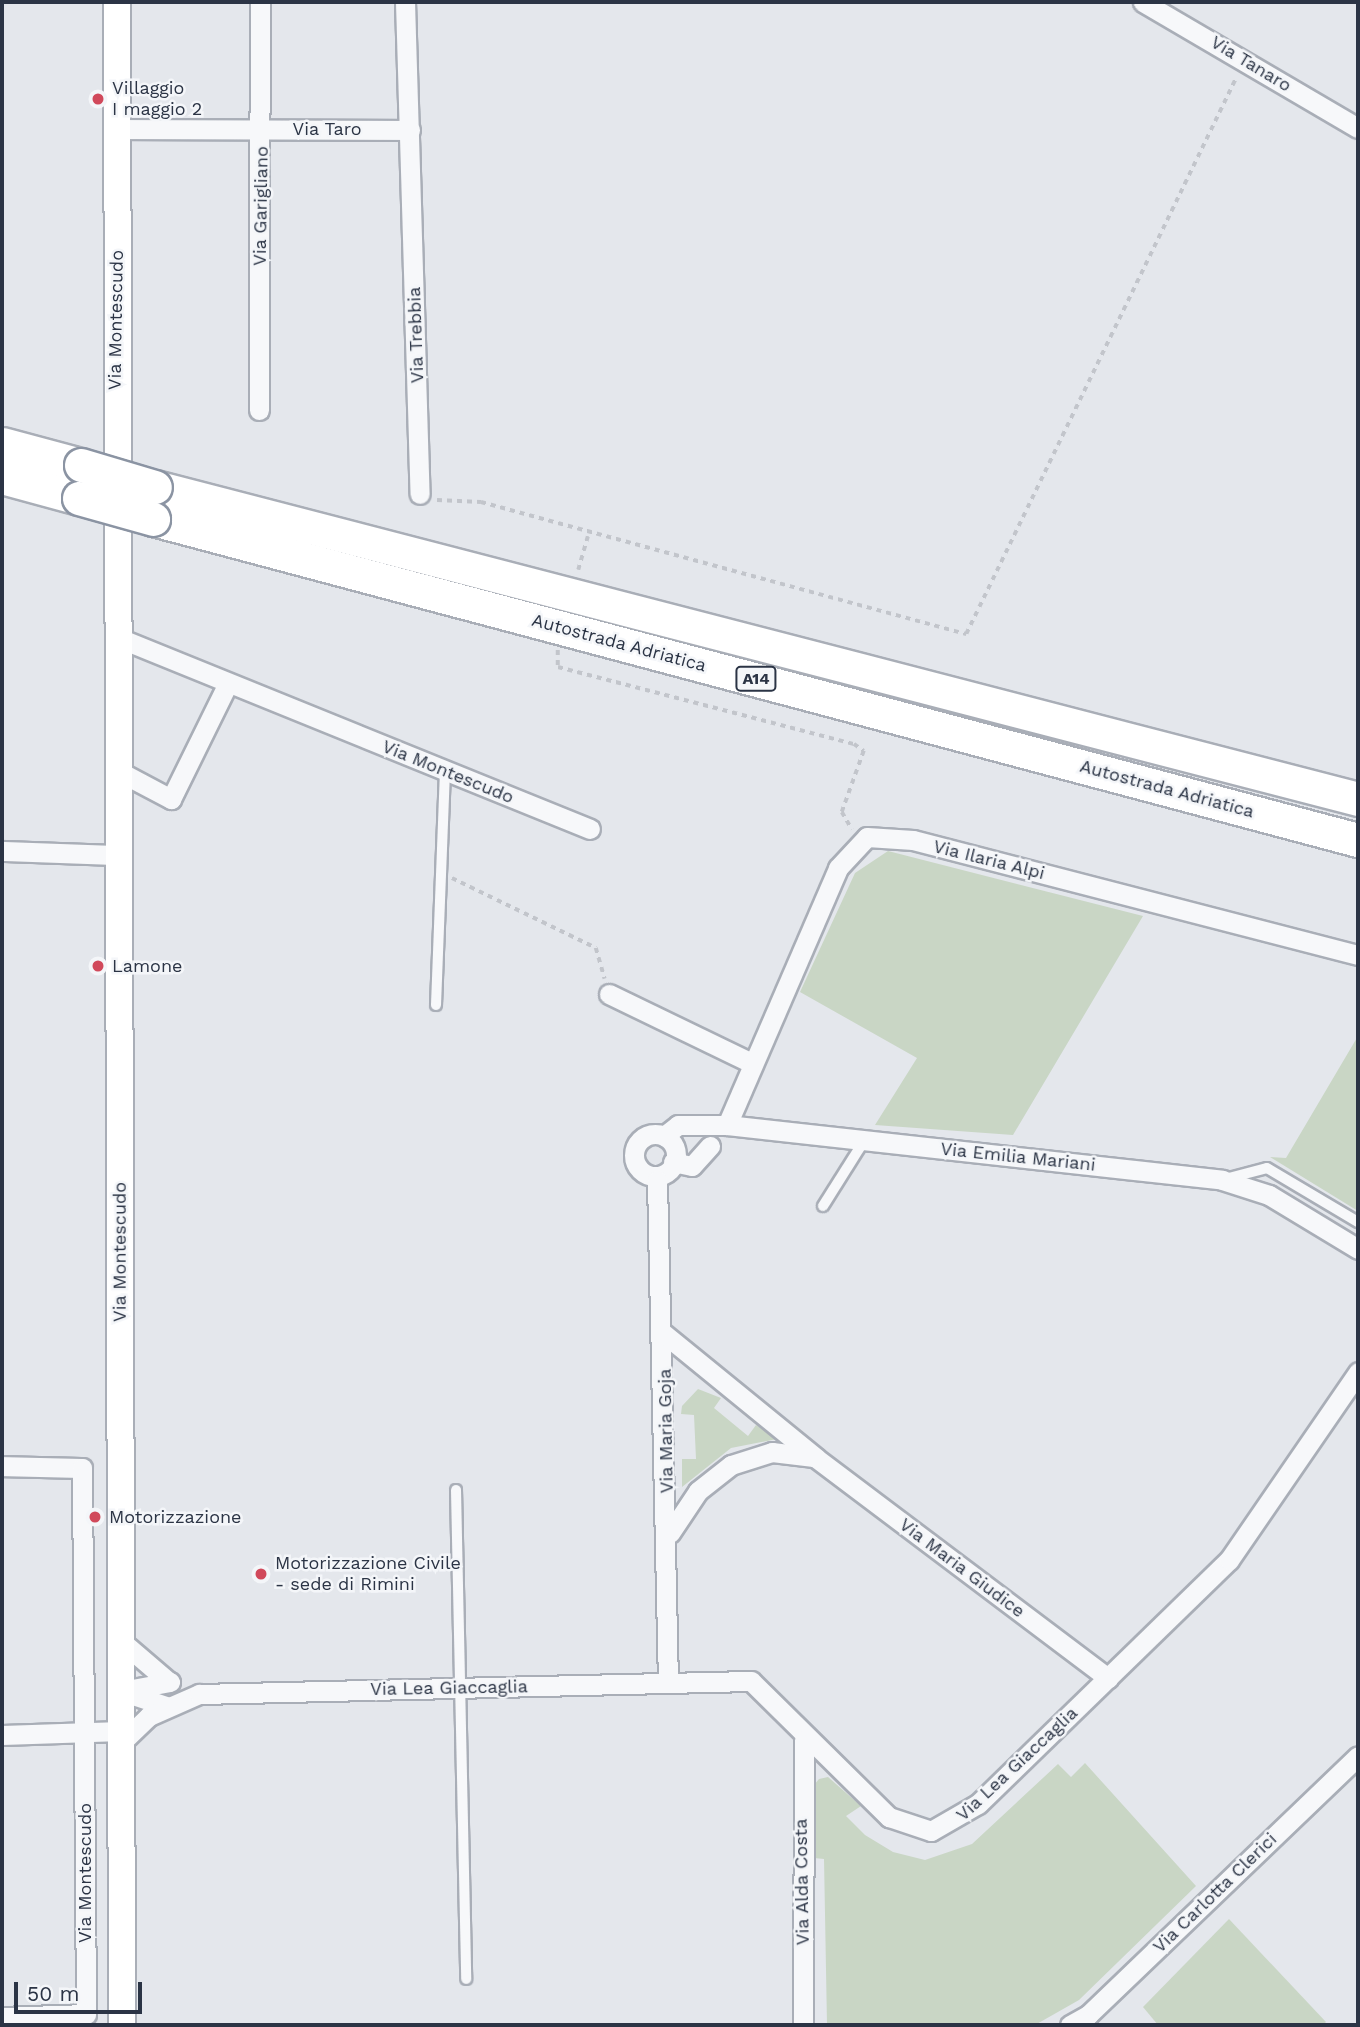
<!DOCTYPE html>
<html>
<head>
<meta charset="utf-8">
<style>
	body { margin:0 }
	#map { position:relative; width:1360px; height:2027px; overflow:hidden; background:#e4e7ec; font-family:"Work Sans",sans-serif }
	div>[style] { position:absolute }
	.green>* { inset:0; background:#c9d6c5 }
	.path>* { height:3.5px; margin-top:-1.75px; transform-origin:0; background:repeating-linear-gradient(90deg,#c2c5cb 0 5px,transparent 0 10px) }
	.roads { filter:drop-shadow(2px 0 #a9aeb7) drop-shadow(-2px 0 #a9aeb7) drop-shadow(0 2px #a9aeb7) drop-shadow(0 -2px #a9aeb7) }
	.lane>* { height:10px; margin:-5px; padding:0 5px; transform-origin:5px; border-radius:5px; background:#f7f8fa }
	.street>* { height:19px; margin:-9.5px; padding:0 9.5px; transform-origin:9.5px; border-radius:9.5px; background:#f7f8fa }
	.street>.ring { margin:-9.5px; padding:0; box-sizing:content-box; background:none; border:19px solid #f7f8fa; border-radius:50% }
	.secondary>* { height:26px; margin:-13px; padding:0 13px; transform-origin:13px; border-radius:13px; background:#fff }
	.highway>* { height:33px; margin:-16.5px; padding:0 16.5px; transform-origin:16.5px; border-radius:16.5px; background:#fff }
	.bridges { filter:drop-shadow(2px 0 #8b94a3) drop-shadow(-2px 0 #8b94a3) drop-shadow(0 2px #8b94a3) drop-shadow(0 -2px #8b94a3) }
	.highway-bridge>* { height:33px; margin:-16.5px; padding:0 16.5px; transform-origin:16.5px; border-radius:16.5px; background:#fff }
	.dots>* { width:19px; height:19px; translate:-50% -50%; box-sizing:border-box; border:4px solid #f4f6f9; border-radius:50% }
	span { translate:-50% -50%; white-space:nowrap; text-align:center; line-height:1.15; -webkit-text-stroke:5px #f4f6f9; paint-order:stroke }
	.shield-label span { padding:2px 5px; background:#f4f6f9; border:2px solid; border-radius:5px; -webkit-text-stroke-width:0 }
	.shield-label { font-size:16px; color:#2b3445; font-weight:700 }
	.street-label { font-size:18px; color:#2b3445 }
	.poi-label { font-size:18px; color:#2b3445 }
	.left { translate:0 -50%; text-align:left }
	.frame { position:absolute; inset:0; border:4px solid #2b3445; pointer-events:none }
	.scale { position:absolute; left:14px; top:1982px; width:128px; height:32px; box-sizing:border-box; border:4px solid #2b3445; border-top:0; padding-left:9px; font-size:21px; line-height:24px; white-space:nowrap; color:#2b3445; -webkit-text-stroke:5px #f4f6f9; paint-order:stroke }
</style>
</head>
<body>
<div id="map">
	<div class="green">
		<div style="clip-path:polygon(888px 851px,1143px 916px,1013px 1135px,875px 1125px,917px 1058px,800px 992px,855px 873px)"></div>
		<div style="clip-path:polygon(1358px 1036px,1358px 1211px,1270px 1157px,1286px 1158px)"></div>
		<div style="clip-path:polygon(698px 1389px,721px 1398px,714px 1408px,748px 1436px,756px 1425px,777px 1439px,731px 1448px,682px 1487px,682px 1459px,696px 1459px,694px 1415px,681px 1414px,682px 1406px)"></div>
		<div style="clip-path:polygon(1085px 1763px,1196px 1886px,1079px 2000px,1035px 2025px,827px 2025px,824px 1859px,814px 1858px,814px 1785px,819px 1779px,828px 1777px,861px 1806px,846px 1816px,865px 1835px,893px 1852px,925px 1860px,972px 1844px,1058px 1764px,1071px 1777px)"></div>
		<div style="clip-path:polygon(1229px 1919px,1326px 2022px,1323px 2025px,1158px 2025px,1143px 2007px)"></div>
	</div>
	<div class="path">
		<div style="left:437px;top:500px;width:44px;rotate:2.6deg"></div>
		<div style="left:481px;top:502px;width:503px;rotate:15.23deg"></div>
		<div style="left:966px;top:634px;width:618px;rotate:-64.1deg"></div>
		<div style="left:578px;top:570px;width:35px;rotate:-74deg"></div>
		<div style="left:558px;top:650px;width:17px;rotate:90deg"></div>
		<div style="left:558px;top:667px;width:306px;rotate:14.6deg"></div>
		<div style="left:854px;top:744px;width:12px;rotate:35deg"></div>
		<div style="left:864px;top:751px;width:65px;rotate:109.8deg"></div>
		<div style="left:842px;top:812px;width:20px;rotate:60deg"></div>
		<div style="left:452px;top:878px;width:160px;rotate:25.9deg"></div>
		<div style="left:596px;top:948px;width:32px;rotate:74deg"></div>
	</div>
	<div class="roads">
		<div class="lane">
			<div style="left:436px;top:1005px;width:234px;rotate:-87.8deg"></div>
			<div style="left:1225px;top:1179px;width:43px;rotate:-14.7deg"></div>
			<div style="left:1267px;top:1168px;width:106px;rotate:30.7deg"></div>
			<div style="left:823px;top:1206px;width:77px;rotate:-57.8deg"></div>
			<div style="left:456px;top:1490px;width:489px;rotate:88.8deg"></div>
		</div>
		<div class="street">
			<div style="left:405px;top:2px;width:492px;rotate:88.3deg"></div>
			<div style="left:1143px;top:2px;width:249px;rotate:30.4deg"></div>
			<div style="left:119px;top:129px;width:291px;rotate:0.2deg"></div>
			<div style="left:259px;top:410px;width:408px;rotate:-89.9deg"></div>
			<div style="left:119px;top:638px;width:508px;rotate:22.07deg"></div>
			<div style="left:120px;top:772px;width:58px;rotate:27.9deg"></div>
			<div style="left:171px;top:799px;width:129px;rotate:-63.8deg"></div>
			<div style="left:2px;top:851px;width:117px;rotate:2deg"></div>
			<div style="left:609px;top:994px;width:159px;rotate:25.8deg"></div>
			<div style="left:727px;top:1125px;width:280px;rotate:-66.6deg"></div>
			<div style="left:838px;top:868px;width:42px;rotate:-46.9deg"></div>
			<div style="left:867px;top:837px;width:46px;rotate:3.7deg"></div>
			<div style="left:913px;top:840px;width:460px;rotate:14.5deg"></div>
			<div class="ring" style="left:634px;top:1134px;width:23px;height:23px"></div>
			<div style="left:664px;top:1136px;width:18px;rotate:-38deg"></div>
			<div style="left:678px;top:1125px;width:49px"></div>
			<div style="left:727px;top:1125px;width:498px;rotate:6.3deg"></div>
			<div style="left:1222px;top:1180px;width:49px;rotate:17.7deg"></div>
			<div style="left:1269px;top:1195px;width:104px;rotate:31.2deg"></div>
			<div style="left:673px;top:1162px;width:19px;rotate:12deg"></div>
			<div style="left:692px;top:1166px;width:27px;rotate:-48deg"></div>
			<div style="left:657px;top:1180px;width:503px;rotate:88.75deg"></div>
			<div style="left:663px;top:1333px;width:198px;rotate:39.2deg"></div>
			<div style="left:816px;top:1458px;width:366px;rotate:37deg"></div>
			<div style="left:2px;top:1466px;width:80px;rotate:1.4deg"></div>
			<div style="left:82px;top:1468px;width:546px;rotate:89.58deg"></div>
			<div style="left:86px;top:2014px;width:84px;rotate:178deg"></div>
			<div style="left:670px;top:1533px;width:50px;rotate:-56.3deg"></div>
			<div style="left:698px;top:1491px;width:42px;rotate:-38.2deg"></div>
			<div style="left:731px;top:1465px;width:43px;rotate:-17.6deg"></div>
			<div style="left:772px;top:1452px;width:40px;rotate:7.1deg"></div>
			<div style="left:121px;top:1641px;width:63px;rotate:40.5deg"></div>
			<div style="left:166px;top:1706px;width:47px;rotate:-161.6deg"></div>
			<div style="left:121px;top:1691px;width:50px;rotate:-10.4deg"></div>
			<div style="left:2px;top:1735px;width:119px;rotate:-1.9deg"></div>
			<div style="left:121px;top:1743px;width:39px;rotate:-44deg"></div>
			<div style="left:149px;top:1716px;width:55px;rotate:-23.7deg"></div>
			<div style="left:199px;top:1694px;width:552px;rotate:-1.35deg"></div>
			<div style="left:751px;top:1681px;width:194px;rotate:44.6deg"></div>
			<div style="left:889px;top:1817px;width:44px;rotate:18.4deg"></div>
			<div style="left:931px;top:1831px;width:54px;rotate:-29.9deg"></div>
			<div style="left:978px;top:1804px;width:350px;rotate:-44.2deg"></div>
			<div style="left:1229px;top:1560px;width:228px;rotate:-55.5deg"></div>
			<div style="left:803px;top:2025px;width:285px;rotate:-89.8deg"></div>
			<div style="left:1070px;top:2025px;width:21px;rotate:-29deg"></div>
			<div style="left:1088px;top:2015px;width:374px;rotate:-43.8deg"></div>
		</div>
		<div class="secondary">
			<div style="left:117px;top:2px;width:2023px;rotate:89.86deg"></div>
		</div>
		<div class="highway">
			<div style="left:2px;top:444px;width:82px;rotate:14.9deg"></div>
			<div style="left:2px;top:477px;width:80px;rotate:15.3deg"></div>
			<div style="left:155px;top:487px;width:1243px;rotate:14.54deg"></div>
			<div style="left:153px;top:519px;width:1247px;rotate:14.92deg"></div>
		</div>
	</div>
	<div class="bridges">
		<div class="highway-bridge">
			<div style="left:81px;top:465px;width:77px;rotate:16.6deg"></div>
			<div style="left:79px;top:498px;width:77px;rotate:15.8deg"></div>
		</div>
	</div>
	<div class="dots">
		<div style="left:98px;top:99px;background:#d1495b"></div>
		<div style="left:98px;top:966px;background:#d1495b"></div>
		<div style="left:95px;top:1517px;background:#d1495b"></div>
		<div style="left:261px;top:1574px;background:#d1495b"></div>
	</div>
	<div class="shield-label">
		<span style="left:756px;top:679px">A14</span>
	</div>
	<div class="street-label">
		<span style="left:1251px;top:64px;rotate:31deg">Via Tanaro</span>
		<span style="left:327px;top:129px">Via Taro</span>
		<span style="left:261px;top:206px;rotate:-89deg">Via Garigliano</span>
		<span style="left:116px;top:320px;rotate:-89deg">Via Montescudo</span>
		<span style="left:416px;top:335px;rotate:-92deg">Via Trebbia</span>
		<span style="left:619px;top:643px;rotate:15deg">Autostrada Adriatica</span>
		<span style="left:448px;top:772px;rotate:22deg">Via Montescudo</span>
		<span style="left:1167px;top:789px;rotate:15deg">Autostrada Adriatica</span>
		<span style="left:989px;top:860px;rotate:14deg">Via Ilaria Alpi</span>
		<span style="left:1018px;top:1157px;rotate:6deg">Via Emilia Mariani</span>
		<span style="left:120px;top:1252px;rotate:-90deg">Via Montescudo</span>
		<span style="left:666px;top:1431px;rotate:-91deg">Via Maria Goja</span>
		<span style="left:962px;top:1568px;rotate:37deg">Via Maria Giudice</span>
		<span style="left:449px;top:1688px;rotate:-1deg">Via Lea Giaccaglia</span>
		<span style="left:1017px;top:1764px;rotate:-43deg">Via Lea Giaccaglia</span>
		<span style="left:85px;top:1873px;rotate:-90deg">Via Montescudo</span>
		<span style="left:802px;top:1882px;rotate:-91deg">Via Alda Costa</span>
		<span style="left:1215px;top:1893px;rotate:-44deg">Via Carlotta Clerici</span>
	</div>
	<div class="poi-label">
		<span class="left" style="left:112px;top:99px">Villaggio<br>I maggio 2</span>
		<span class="left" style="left:112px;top:966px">Lamone</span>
		<span class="left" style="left:109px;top:1517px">Motorizzazione</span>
		<span class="left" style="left:275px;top:1574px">Motorizzazione Civile<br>- sede di Rimini</span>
	</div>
	<div class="frame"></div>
	<div class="scale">50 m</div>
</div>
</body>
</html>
